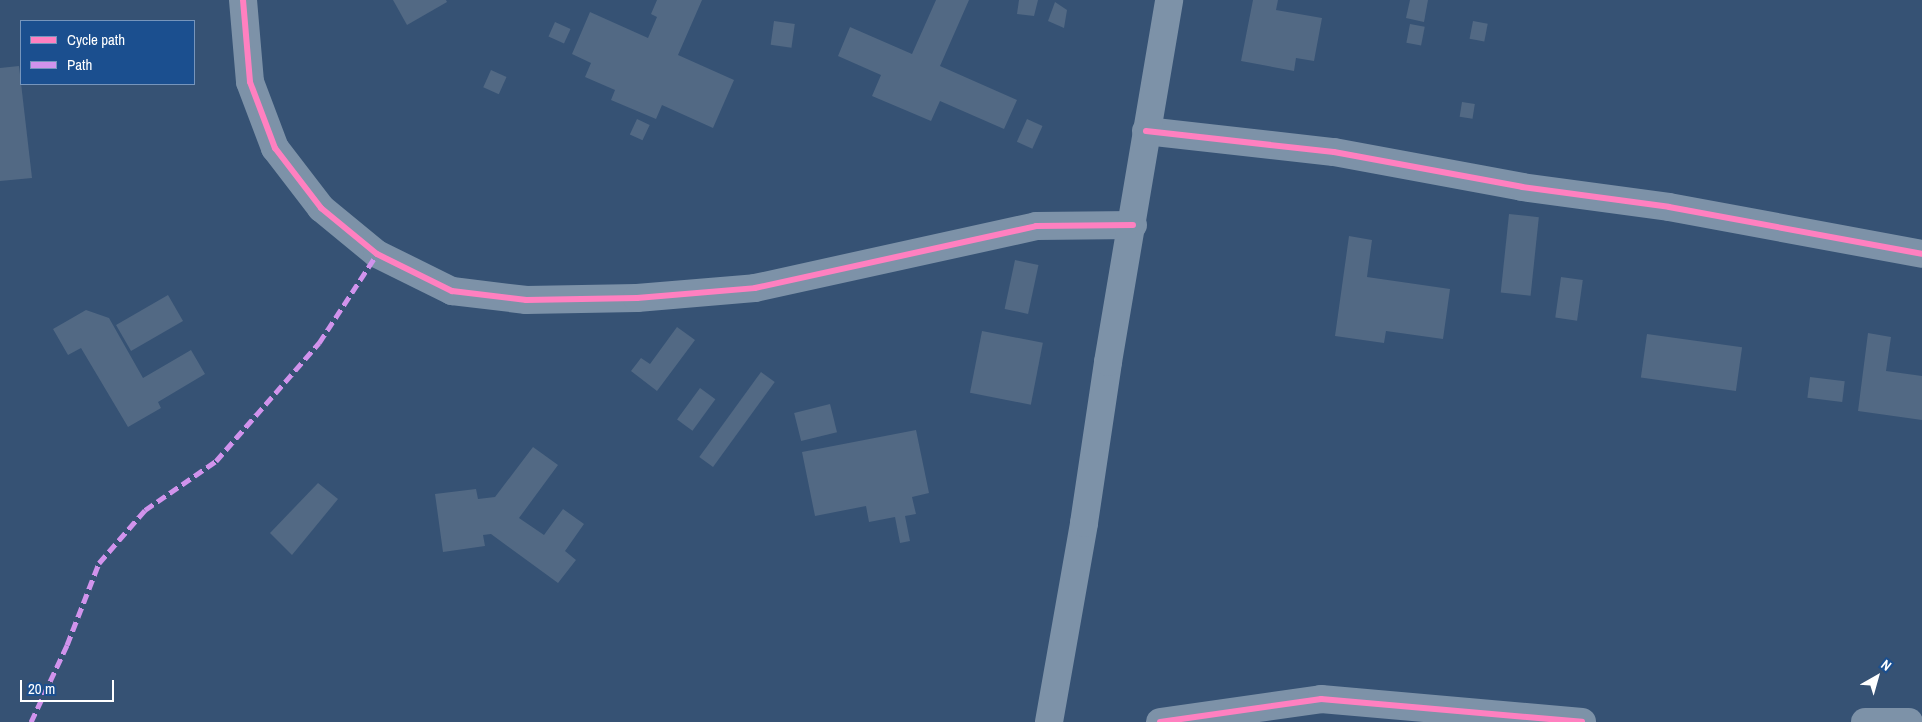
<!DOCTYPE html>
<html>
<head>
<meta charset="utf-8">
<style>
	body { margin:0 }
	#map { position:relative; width:1922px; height:722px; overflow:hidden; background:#365274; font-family:"Archivo Narrow",sans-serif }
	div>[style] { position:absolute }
	.building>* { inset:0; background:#526984; transform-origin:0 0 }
	.minor>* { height:28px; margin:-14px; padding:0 14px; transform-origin:14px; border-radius:14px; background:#7d92a8 }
	.tertiary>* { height:28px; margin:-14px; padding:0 14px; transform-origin:14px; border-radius:14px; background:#7d92a8 }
	.quiet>* { height:5px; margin-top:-2.5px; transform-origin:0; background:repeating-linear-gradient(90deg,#d193ec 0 10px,transparent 0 15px) }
	.cycleway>* { height:6px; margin:-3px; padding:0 3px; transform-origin:3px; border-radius:3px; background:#ff80c0 }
	span { translate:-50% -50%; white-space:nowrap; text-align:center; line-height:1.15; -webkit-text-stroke:4px #1b4f8f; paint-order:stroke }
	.legend { position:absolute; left:20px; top:20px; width:175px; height:65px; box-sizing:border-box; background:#1b4f8f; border:1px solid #7695bc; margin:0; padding:6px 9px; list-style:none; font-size:15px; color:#fff }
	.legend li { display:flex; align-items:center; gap:10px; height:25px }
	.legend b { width:25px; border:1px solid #7695bc }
	.north { position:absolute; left:1852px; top:652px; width:50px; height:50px; -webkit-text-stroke:4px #1b4f8f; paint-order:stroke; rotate:38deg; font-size:14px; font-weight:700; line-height:20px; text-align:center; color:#fff }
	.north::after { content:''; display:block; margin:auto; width:18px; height:22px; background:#fff; clip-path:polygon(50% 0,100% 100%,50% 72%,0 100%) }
	.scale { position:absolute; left:20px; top:680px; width:94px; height:22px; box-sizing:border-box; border:2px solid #fff; border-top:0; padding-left:6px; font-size:15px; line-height:18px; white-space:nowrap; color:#fff; -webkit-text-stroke:4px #1b4f8f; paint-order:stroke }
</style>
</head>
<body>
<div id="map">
	<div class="building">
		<div style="clip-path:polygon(393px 0,446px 0,447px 2px,407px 25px)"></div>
		<div style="clip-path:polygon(657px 0,702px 0,678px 55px,734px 80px,713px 128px,662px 105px,656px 119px,611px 100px,615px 90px,585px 77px,591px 63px,572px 54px,590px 12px,648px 38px,657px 17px,651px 14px)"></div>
		<div style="clip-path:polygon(936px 0,969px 0,940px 66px,1017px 100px,1004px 129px,940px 101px,931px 121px,872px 96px,881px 75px,838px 56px,850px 27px,912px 54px)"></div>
		<div style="clip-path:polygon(1019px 0,1038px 0,1034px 16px,1017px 14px)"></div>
		<div style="clip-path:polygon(1253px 0,1278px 0,1276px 10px,1322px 18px,1314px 61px,1296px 58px,1294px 71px,1241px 61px)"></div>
		<div style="clip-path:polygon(1410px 0,1428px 0,1424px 22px,1406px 18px)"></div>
		<div style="clip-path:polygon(1055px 2px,1067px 10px,1064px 28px,1048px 21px)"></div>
		<div style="left:774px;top:21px;width:21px;height:24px;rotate:8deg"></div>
		<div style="left:1473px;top:21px;width:15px;height:18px;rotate:11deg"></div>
		<div style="left:555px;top:22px;width:17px;height:16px;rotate:24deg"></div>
		<div style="left:1410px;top:24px;width:15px;height:19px;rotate:11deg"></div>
		<div style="clip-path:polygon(19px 66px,32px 178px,0 181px,0 68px)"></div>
		<div style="left:491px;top:70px;width:17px;height:19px;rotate:24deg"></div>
		<div style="left:1462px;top:102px;width:13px;height:15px;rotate:9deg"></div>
		<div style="left:637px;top:119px;width:14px;height:17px;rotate:25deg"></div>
		<div style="left:1027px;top:119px;width:17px;height:25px;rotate:24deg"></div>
		<div style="left:1509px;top:214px;width:30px;height:79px;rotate:6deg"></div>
		<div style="clip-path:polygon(1349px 236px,1372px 240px,1367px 277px,1450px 289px,1443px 339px,1386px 331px,1384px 343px,1335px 336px)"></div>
		<div style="left:1015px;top:260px;width:24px;height:50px;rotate:12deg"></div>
		<div style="left:1561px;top:277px;width:22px;height:41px;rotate:8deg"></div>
		<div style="left:168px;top:295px;width:30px;height:60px;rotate:60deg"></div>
		<div style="clip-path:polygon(86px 310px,109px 318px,143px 378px,191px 350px,205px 374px,158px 402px,161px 408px,128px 427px,81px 348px,68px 355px,53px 329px)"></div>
		<div style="clip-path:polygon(677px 327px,695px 340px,657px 391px,631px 371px,641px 358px,650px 364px)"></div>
		<div style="left:982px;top:331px;width:62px;height:63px;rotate:11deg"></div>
		<div style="clip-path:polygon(1868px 333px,1891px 337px,1886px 371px,1922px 376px,1922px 420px,1858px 411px)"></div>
		<div style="left:1647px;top:334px;width:96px;height:44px;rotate:8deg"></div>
		<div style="left:761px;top:372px;width:17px;height:105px;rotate:36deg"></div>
		<div style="left:1810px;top:377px;width:35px;height:21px;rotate:7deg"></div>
		<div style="left:700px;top:388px;width:19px;height:39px;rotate:36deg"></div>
		<div style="left:830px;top:404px;width:29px;height:37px;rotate:76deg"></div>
		<div style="clip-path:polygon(916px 430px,929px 493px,912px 497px,916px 514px,905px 516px,910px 541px,900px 543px,895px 517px,869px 522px,866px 506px,815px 516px,802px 452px)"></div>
		<div style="clip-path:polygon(533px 447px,558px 465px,519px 518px,544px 535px,563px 509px,584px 524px,565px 551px,576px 560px,558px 583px,491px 534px,483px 535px,485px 546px,443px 552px,435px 494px,476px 489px,478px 499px,495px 497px)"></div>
		<div style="clip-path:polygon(318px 483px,338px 499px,292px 555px,270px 533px)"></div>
	</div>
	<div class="minor">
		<div style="left:243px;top:0;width:82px;rotate:85.1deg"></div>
		<div style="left:250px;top:82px;width:71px;rotate:69.3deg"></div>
		<div style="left:275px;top:148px;width:76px;rotate:52.5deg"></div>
		<div style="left:321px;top:208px;width:72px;rotate:39.4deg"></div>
		<div style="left:377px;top:254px;width:84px;rotate:26.3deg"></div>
		<div style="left:452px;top:291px;width:75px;rotate:6.9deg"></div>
		<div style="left:526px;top:300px;width:111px;rotate:-1deg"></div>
		<div style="left:637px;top:298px;width:118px;rotate:-4.8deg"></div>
		<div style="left:755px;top:288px;width:288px;rotate:-12.4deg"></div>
		<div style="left:1036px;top:226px;width:97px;rotate:-0.6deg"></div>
		<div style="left:1146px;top:131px;width:189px;rotate:6.4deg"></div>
		<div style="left:1334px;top:152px;width:191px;rotate:10.5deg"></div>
		<div style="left:1522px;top:187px;width:148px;rotate:7.7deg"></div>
		<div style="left:1669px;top:207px;width:257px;rotate:10.5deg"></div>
		<div style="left:1160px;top:722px;width:163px;rotate:-8.1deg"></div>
		<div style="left:1321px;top:699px;width:262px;rotate:5deg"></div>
		<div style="left:1865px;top:722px;width:44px"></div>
	</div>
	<div class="tertiary">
		<div style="left:1049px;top:722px;width:202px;rotate:-80deg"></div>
		<div style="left:1084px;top:523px;width:163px;rotate:-81.5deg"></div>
		<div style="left:1108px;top:362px;width:367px;rotate:-80.4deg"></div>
	</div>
	<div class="quiet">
		<div style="left:31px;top:722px;width:85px;rotate:-64.9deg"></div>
		<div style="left:67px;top:645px;width:88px;rotate:-68.7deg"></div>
		<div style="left:99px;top:563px;width:70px;rotate:-49deg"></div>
		<div style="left:145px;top:510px;width:86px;rotate:-34.6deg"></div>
		<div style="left:216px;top:461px;width:157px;rotate:-48.9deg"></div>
		<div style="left:319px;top:343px;width:106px;rotate:-56.9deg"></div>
	</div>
	<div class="cycleway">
		<div style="left:243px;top:0;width:82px;rotate:85.1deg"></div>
		<div style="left:250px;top:82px;width:71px;rotate:69.3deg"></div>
		<div style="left:275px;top:148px;width:76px;rotate:52.5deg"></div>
		<div style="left:321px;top:208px;width:72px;rotate:39.4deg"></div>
		<div style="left:377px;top:254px;width:84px;rotate:26.3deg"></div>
		<div style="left:452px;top:291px;width:75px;rotate:6.9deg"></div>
		<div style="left:526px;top:300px;width:111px;rotate:-1deg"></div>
		<div style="left:637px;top:298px;width:118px;rotate:-4.8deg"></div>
		<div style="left:755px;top:288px;width:288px;rotate:-12.4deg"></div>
		<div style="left:1036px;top:226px;width:97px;rotate:-0.6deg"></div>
		<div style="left:1146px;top:131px;width:189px;rotate:6.4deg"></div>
		<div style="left:1334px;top:152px;width:191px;rotate:10.5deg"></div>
		<div style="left:1522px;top:187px;width:148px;rotate:7.7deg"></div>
		<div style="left:1669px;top:207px;width:257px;rotate:10.5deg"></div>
		<div style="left:1160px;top:722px;width:163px;rotate:-8.1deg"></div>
		<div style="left:1321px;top:699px;width:262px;rotate:5deg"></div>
	</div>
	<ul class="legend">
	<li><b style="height:6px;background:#ff80c0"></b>Cycle path</li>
	<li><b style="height:6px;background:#d193ec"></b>Path</li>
	</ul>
	<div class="north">N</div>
	<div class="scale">20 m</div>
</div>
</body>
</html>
